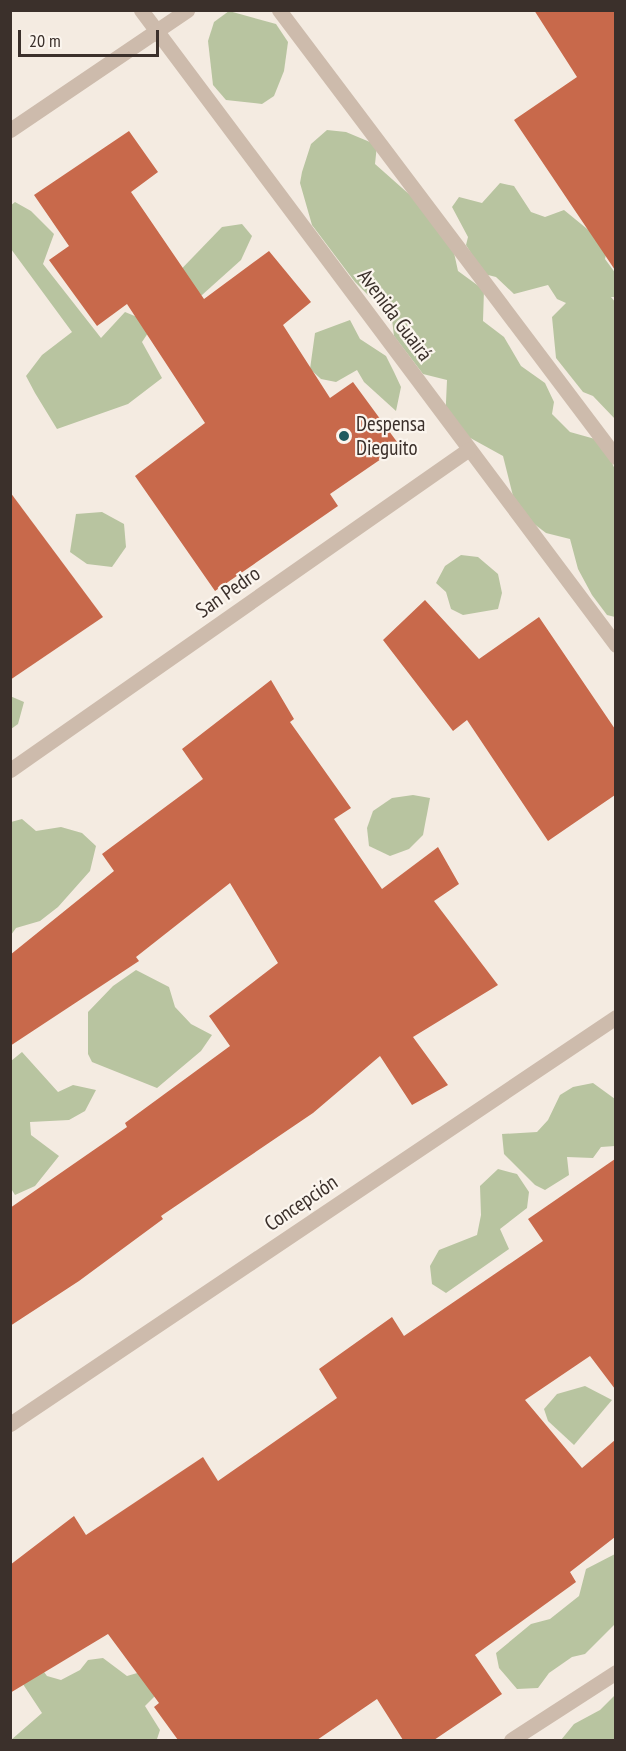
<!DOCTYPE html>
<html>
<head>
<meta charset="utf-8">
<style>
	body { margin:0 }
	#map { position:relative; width:626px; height:1751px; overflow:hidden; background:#f4ebe1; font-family:"PT Sans Narrow",sans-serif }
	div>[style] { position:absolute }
	.green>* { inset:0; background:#b8c4a0 }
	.building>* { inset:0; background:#c8694b }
	.street>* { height:15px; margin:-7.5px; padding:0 7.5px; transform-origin:7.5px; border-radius:7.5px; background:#cdbbac }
	.dots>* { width:16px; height:16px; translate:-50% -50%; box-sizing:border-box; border:3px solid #fbf5ee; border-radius:50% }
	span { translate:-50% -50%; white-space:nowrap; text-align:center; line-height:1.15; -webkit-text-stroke:4.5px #fbf5ee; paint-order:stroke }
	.street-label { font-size:21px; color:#3b302b }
	.poi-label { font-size:21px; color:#3b302b }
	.left { translate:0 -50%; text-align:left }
	.frame { position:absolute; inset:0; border:12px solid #3b302b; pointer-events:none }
	.scale { position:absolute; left:18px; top:30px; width:141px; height:27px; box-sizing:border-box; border:3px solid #3b302b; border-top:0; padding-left:8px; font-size:18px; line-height:21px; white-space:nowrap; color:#3b302b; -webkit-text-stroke:4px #fbf5ee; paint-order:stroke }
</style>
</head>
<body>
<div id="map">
	<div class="green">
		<div style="clip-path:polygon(229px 11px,276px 24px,288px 42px,284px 71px,274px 96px,262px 104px,226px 100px,213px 85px,208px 41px,214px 22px)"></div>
		<div style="clip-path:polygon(327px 130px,346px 132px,377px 145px,375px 164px,419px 203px,453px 248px,458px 271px,484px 290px,483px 321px,504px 337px,521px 366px,545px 383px,554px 402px,552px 414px,570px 432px,595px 439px,610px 458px,616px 472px,615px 617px,607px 615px,592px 595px,578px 569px,570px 539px,546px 533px,525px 517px,513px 496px,503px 456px,445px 424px,447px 380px,423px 374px,394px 336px,391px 311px,376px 303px,355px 282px,312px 225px,300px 183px,302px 172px,311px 144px)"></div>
		<div style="clip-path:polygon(500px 183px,514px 186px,531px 212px,545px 217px,564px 210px,608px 246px,605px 259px,616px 274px,615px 297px,611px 297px,616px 303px,615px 419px,593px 396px,583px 392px,556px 358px,552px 317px,566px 303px,557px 299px,548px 285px,514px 294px,496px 277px,484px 274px,466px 245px,468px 237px,452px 207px,459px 197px,482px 203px)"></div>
		<div style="clip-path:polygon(15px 202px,31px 211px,54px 234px,43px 264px,101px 338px,125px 312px,154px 324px,142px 342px,162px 378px,128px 404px,57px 429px,35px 393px,26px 376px,42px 355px,72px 332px,11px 249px,10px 206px)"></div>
		<div style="clip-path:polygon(242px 224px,252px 236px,241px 260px,202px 295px,164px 321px,166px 285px,222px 227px)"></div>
		<div style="clip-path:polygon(350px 320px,360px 339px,386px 356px,394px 372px,401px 387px,396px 411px,364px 382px,357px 370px,336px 382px,321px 379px,310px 369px,315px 333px)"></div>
		<div style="clip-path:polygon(102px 512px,124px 524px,126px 547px,112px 567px,87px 564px,70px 552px,76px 514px)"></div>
		<div style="clip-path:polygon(461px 555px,478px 557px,498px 574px,502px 593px,498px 609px,463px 615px,451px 609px,446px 592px,436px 583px,445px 566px)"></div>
		<div style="clip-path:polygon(10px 696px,24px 702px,18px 724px,11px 729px)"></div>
		<div style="clip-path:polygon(413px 795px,430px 798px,423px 835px,409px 849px,390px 856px,369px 846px,367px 828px,373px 811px,392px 798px)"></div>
		<div style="clip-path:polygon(22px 819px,36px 831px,61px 827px,82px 833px,96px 846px,90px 871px,58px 907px,40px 921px,16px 928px,11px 935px,11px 822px)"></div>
		<div style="clip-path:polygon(136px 970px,169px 987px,175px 1007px,191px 1024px,212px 1035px,201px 1051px,157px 1088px,92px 1062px,88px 1054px,88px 1012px,113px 986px)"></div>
		<div style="clip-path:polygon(22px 1052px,58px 1092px,73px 1085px,96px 1090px,85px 1111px,69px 1120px,30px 1122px,31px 1135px,59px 1156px,35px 1186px,15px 1195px,10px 1187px,11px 1061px)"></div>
		<div style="clip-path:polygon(593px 1083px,615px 1099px,615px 1146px,601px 1147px,593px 1158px,567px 1157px,569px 1175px,545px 1190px,535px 1185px,504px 1154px,502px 1134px,537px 1132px,548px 1120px,560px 1095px,573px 1087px)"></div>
		<div style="clip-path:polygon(498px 1169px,517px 1174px,529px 1192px,527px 1208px,500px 1229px,509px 1249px,446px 1293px,432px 1284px,430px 1266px,439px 1250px,477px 1235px,481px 1215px,480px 1186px)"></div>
		<div style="clip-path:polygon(585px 1386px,612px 1400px,574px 1445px,548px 1421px,544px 1409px,557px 1394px)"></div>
		<div style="clip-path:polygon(615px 1554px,615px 1624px,585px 1654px,572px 1657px,549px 1673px,538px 1688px,517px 1689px,499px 1668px,496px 1653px,531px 1624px,550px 1619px,579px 1596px,586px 1569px)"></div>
		<div style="clip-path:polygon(10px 1626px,47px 1676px,61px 1680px,80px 1670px,88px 1660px,103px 1658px,127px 1676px,144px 1671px,164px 1687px,145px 1706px,160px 1730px,157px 1739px,11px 1740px,42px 1713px,13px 1669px)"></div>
		<div style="clip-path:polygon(615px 1695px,615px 1740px,561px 1740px,574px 1724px,600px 1710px)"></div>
	</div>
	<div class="building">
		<div style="clip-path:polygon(534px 10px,615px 10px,615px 270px,514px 120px,577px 77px)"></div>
		<div style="clip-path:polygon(129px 131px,158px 172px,131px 192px,204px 299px,269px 251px,311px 302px,283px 325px,330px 398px,353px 382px,400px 446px,330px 494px,338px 506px,215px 591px,135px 476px,205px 423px,127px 304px,97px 326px,49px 260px,69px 246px,34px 195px)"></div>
		<div style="clip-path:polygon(10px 492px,103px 617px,10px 680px)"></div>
		<div style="clip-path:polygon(425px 600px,479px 659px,539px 617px,615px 729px,615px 795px,548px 841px,467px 720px,453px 731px,383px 640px)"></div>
		<div style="clip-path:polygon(271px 680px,294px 719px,290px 722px,351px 808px,334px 819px,382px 889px,438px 847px,459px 884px,434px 901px,498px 985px,413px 1037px,448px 1085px,412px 1105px,380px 1056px,313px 1113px,161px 1216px,163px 1219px,79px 1281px,10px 1326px,10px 1208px,127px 1127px,125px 1123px,230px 1046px,209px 1016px,278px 963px,230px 883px,136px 957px,139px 961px,10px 1046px,10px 955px,114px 871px,102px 854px,203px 779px,182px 749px)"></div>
		<div style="clip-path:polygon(615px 1159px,615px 1389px,590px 1356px,525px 1400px,582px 1468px,615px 1440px,615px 1537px,570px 1572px,576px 1582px,475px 1655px,502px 1694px,434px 1740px,403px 1740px,377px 1699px,317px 1740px,178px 1740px,154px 1707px,159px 1703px,108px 1634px,10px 1693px,10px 1565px,74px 1516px,86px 1535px,203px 1457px,218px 1481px,337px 1398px,319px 1369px,392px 1317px,404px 1336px,543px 1241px,528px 1219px)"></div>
	</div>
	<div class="street">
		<div style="left:141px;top:10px;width:793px;rotate:53.2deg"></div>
		<div style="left:279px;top:10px;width:560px;rotate:52.99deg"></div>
		<div style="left:10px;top:130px;width:214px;rotate:-34.1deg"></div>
		<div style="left:10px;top:770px;width:560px;rotate:-34.97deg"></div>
		<div style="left:10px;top:1424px;width:730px;rotate:-33.89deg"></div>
		<div style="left:511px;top:1740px;width:125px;rotate:-32.9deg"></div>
	</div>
	<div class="dots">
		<div style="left:344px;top:436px;background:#1f5a5e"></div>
	</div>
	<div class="street-label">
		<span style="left:395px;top:315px;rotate:53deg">Avenida Guairá</span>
		<span style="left:228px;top:592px;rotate:-35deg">San Pedro</span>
		<span style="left:301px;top:1203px;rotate:-34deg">Concepción</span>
	</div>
	<div class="poi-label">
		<span class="left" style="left:356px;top:436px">Despensa<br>Dieguito</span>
	</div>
	<div class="frame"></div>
	<div class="scale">20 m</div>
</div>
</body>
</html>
